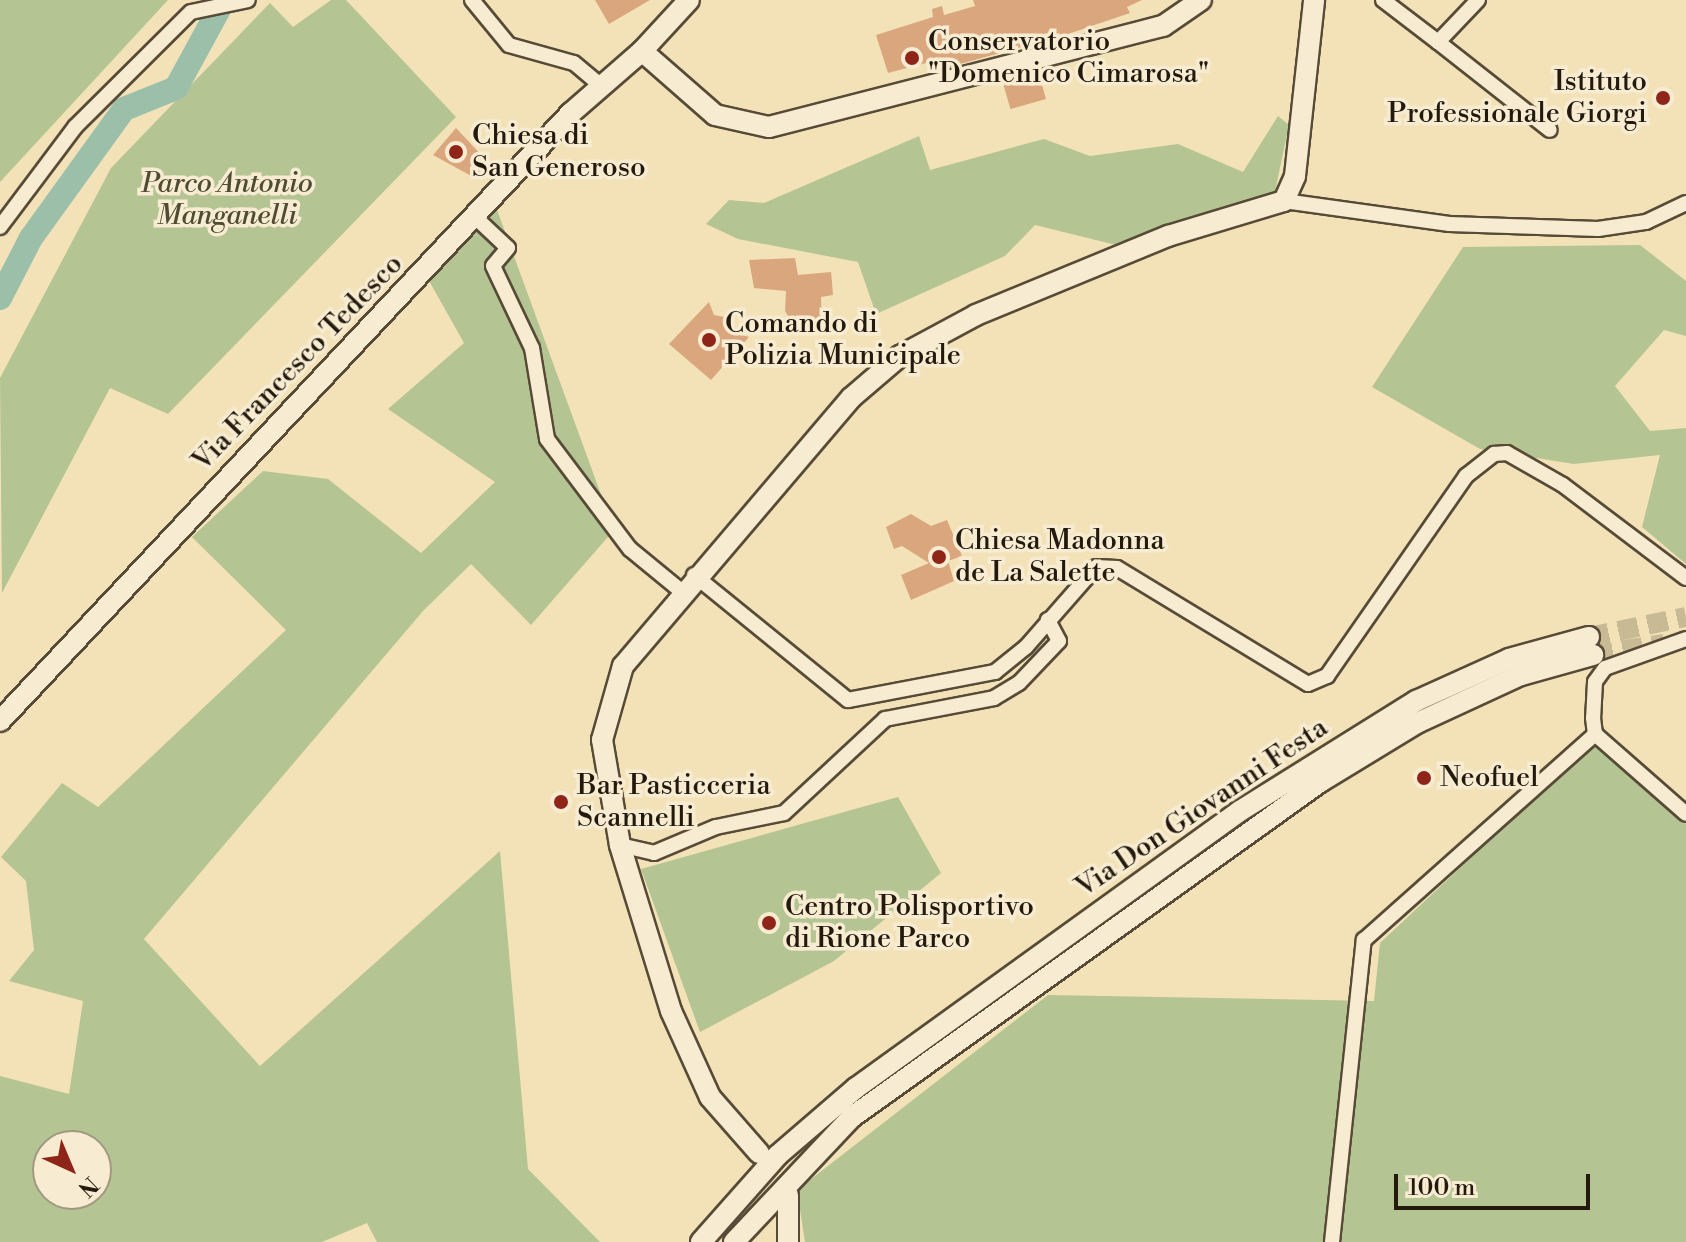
<!DOCTYPE html>
<html>
<head>
<meta charset="utf-8">
<style>
	body { margin:0 }
	#map { position:relative; width:1686px; height:1242px; overflow:hidden; background:#f3e2b8; font-family:"Libre Bodoni",serif }
	div>[style] { position:absolute }
	.green>* { inset:0; background:#b5c493 }
	.river>* { height:24px; margin:-12px; padding:0 12px; transform-origin:12px; border-radius:12px; background:#9cbfaa }
	.building>* { inset:0; background:#daa67d; transform-origin:0 0 }
	.secondary-tunnel>* { height:20px; margin-top:-10px; transform-origin:0; background:repeating-linear-gradient(90deg,#c9ba96 0 20px,transparent 0 30px) }
	.roads { filter:drop-shadow(2px 0 #574b37) drop-shadow(-2px 0 #574b37) drop-shadow(0 2px #574b37) drop-shadow(0 -2px #574b37) }
	.street>* { height:14px; margin:-7px; padding:0 7px; transform-origin:7px; border-radius:7px; background:#f7ecd1 }
	.secondary>* { height:20px; margin:-10px; padding:0 10px; transform-origin:10px; border-radius:10px; background:#f7ecd1 }
	.dots>* { width:22px; height:22px; translate:-50% -50%; box-sizing:border-box; border:4px solid #f7ecd1; border-radius:50% }
	span { translate:-50% -50%; white-space:nowrap; text-align:center; line-height:1.15; -webkit-text-stroke:7px #f7ecd1; paint-order:stroke }
	.poi-label { font-size:28px; color:#23190c }
	.left { translate:0 -50%; text-align:left }
	.right { translate:-100% -50%; text-align:right }
	.park-label { font-size:28px; color:#4f4c34; font-style:italic }
	.street-label { font-size:28px; color:#23190c }
	.north { position:absolute; left:32px; top:1130px; width:80px; height:80px; box-sizing:border-box; background:#f7ecd1; border:2px solid #a29882; border-radius:50%; rotate:136deg; font-size:22px; font-weight:700; line-height:32px; text-align:center; color:#23190c }
	.north::after { content:''; display:block; margin:auto; width:28px; height:36px; background:#8f2418; clip-path:polygon(50% 0,100% 100%,50% 72%,0 100%) }
	.scale { position:absolute; left:1394px; top:1174px; width:196px; height:36px; box-sizing:border-box; border:4px solid #23190c; border-top:0; padding-left:10px; font-size:24px; line-height:28px; white-space:nowrap; color:#23190c; -webkit-text-stroke:6px #f7ecd1; paint-order:stroke }
</style>
</head>
<body>
<div id="map">
	<div class="green">
		<div style="clip-path:polygon(0 0,168px 0,0 182px)"></div>
		<div style="clip-path:polygon(331px 0,346px 0,456px 117px,168px 414px,110px 388px,2px 593px,0 378px,111px 168px,270px 3px,293px 27px)"></div>
		<div style="clip-path:polygon(1278px 116px,1289px 125px,1273px 201px,1116px 245px,1035px 225px,1005px 256px,876px 314px,858px 262px,738px 239px,706px 224px,729px 200px,764px 203px,919px 136px,930px 170px,1044px 139px,1090px 156px,1178px 144px,1243px 172px)"></div>
		<div style="clip-path:polygon(evenodd,496px 207px,614px 530px,531px 625px,471px 564px,423px 611px,144px 939px,260px 1066px,500px 851px,528px 1169px,600px 1242px,377px 1242px,367px 1223px,322px 1242px,0 1242px,0 1076px,69px 1094px,83px 1001px,9px 981px,34px 950px,26px 881px,1px 857px,62px 783px,98px 807px,286px 630px,192px 537px,263px 471px,328px 479px,421px 553px,495px 482px,388px 409px,464px 343px,428px 279px,496px 207px,48px 1146px,96px 1146px,96px 1194px,48px 1194px,48px 1146px)"></div>
		<div style="clip-path:polygon(1640px 245px,1686px 281px,1686px 336px,1664px 330px,1615px 386px,1650px 431px,1686px 428px,1686px 564px,1642px 527px,1660px 455px,1574px 464px,1480px 449px,1372px 387px,1463px 247px)"></div>
		<div style="clip-path:polygon(1593px 743px,1686px 823px,1686px 1242px,805px 1242px,797px 1190px,1048px 995px,1374px 1001px,1380px 943px)"></div>
		<div style="clip-path:polygon(898px 797px,941px 873px,834px 961px,700px 1032px,641px 869px)"></div>
	</div>
	<div class="river">
		<div style="left:0;top:298px;width:68px;rotate:-62.7deg"></div>
		<div style="left:31px;top:238px;width:159px;rotate:-54.2deg"></div>
		<div style="left:124px;top:109px;width:56px;rotate:-22deg"></div>
		<div style="left:176px;top:88px;width:100px;rotate:-61.4deg"></div>
	</div>
	<div class="building">
		<div style="clip-path:polygon(595px 0,650px 0,609px 24px)"></div>
		<div style="clip-path:polygon(973px 0,1142px 0,1127px 7px,1130px 13px,1068px 34px,942px 69px,926px 63px,888px 73px,876px 35px,933px 17px,932px 9px,942px 6px,944px 15px,975px 6px)"></div>
		<div style="left:1038px;top:71px;width:29px;height:37px;rotate:74deg"></div>
		<div style="clip-path:polygon(456px 128px,488px 162px,475px 178px,433px 155px)"></div>
		<div style="clip-path:polygon(795px 258px,798px 275px,831px 272px,832px 282px,833px 295px,821px 297px,822px 326px,798px 332px,785px 311px,786px 291px,754px 288px,749px 260px)"></div>
		<div style="clip-path:polygon(709px 302px,714px 315px,729px 318px,736px 333px,749px 337px,711px 380px,669px 344px)"></div>
		<div style="clip-path:polygon(911px 514px,931px 526px,947px 520px,962px 556px,948px 561px,954px 581px,911px 600px,901px 575px,929px 563px,902px 546px,894px 549px,886px 527px)"></div>
	</div>
	<div class="secondary-tunnel">
		<div style="left:1589px;top:637px;width:99px;rotate:-11.7deg"></div>
		<div style="left:1593px;top:655px;width:72px;rotate:-8.8deg"></div>
	</div>
	<div class="roads">
		<div class="street">
			<div style="left:472px;top:0;width:58px;rotate:50.6deg"></div>
			<div style="left:509px;top:45px;width:67px;rotate:15.5deg"></div>
			<div style="left:574px;top:63px;width:34px;rotate:40deg"></div>
			<div style="left:1383px;top:0;width:69px;rotate:37.4deg"></div>
			<div style="left:1438px;top:42px;width:58px;rotate:-46.4deg"></div>
			<div style="left:1438px;top:42px;width:142px;rotate:38.2deg"></div>
			<div style="left:1284px;top:201px;width:167px;rotate:7.9deg"></div>
			<div style="left:1449px;top:224px;width:149px;rotate:1.9deg"></div>
			<div style="left:1598px;top:229px;width:49px;rotate:-8.3deg"></div>
			<div style="left:1646px;top:222px;width:44px;rotate:-25.4deg"></div>
			<div style="left:475px;top:217px;width:45px;rotate:43.2deg"></div>
			<div style="left:508px;top:248px;width:23px;rotate:130deg"></div>
			<div style="left:493px;top:266px;width:91px;rotate:64.6deg"></div>
			<div style="left:532px;top:348px;width:92px;rotate:80.6deg"></div>
			<div style="left:547px;top:439px;width:138px;rotate:53deg"></div>
			<div style="left:630px;top:549px;width:65px;rotate:39.4deg"></div>
			<div style="left:0;top:227px;width:125px;rotate:-53.1deg"></div>
			<div style="left:75px;top:127px;width:163px;rotate:-44.8deg"></div>
			<div style="left:191px;top:12px;width:58px;rotate:-11.9deg"></div>
			<div style="left:694px;top:575px;width:198px;rotate:39.1deg"></div>
			<div style="left:848px;top:700px;width:150px;rotate:-10.8deg"></div>
			<div style="left:995px;top:672px;width:40px;rotate:-39deg"></div>
			<div style="left:1026px;top:647px;width:106px;rotate:-48.8deg"></div>
			<div style="left:1096px;top:567px;width:21px;rotate:3deg"></div>
			<div style="left:1117px;top:568px;width:223px;rotate:31.3deg"></div>
			<div style="left:1308px;top:684px;width:21px;rotate:-23deg"></div>
			<div style="left:1327px;top:676px;width:244px;rotate:-55.2deg"></div>
			<div style="left:1466px;top:476px;width:36px;rotate:-38deg"></div>
			<div style="left:1494px;top:454px;width:13px;rotate:-4deg"></div>
			<div style="left:1507px;top:453px;width:64px;rotate:29.7deg"></div>
			<div style="left:1563px;top:485px;width:154px;rotate:37.1deg"></div>
			<div style="left:1686px;top:639px;width:86px;rotate:160.3deg"></div>
			<div style="left:1605px;top:668px;width:17px;rotate:126deg"></div>
			<div style="left:1595px;top:682px;width:36px;rotate:93deg"></div>
			<div style="left:1593px;top:718px;width:16px;rotate:83deg"></div>
			<div style="left:1595px;top:734px;width:121px;rotate:41.3deg"></div>
			<div style="left:620px;top:845px;width:35px;rotate:13deg"></div>
			<div style="left:654px;top:853px;width:67px;rotate:-22.8deg"></div>
			<div style="left:716px;top:827px;width:69px;rotate:-11.6deg"></div>
			<div style="left:784px;top:813px;width:138px;rotate:-42.9deg"></div>
			<div style="left:885px;top:719px;width:111px;rotate:-10.9deg"></div>
			<div style="left:994px;top:698px;width:29px;rotate:-31deg"></div>
			<div style="left:1019px;top:683px;width:58px;rotate:-46.4deg"></div>
			<div style="left:1059px;top:641px;width:24px;rotate:-118deg"></div>
			<div style="left:1332px;top:1242px;width:304px;rotate:-84deg"></div>
			<div style="left:1364px;top:940px;width:310px;rotate:-41.7deg"></div>
		</div>
		<div class="secondary">
			<div style="left:642px;top:51px;width:97px;rotate:41.2deg"></div>
			<div style="left:715px;top:115px;width:55px;rotate:12.5deg"></div>
			<div style="left:769px;top:127px;width:407px;rotate:-14.4deg"></div>
			<div style="left:1163px;top:26px;width:46px;rotate:-34.4deg"></div>
			<div style="left:642px;top:51px;width:69px;rotate:-47.3deg"></div>
			<div style="left:0;top:721px;width:834px;rotate:-46.8deg"></div>
			<div style="left:571px;top:113px;width:94px;rotate:-41.1deg"></div>
			<div style="left:759px;top:1153px;width:74px;rotate:-131.2deg"></div>
			<div style="left:710px;top:1097px;width:94px;rotate:-114.4deg"></div>
			<div style="left:671px;top:1011px;width:174px;rotate:-107.1deg"></div>
			<div style="left:620px;top:845px;width:107px;rotate:-99.7deg"></div>
			<div style="left:602px;top:740px;width:77px;rotate:-74.2deg"></div>
			<div style="left:623px;top:666px;width:352px;rotate:-49.6deg"></div>
			<div style="left:851px;top:398px;width:65px;rotate:-40.6deg"></div>
			<div style="left:900px;top:356px;width:86px;rotate:-28.3deg"></div>
			<div style="left:976px;top:315px;width:208px;rotate:-22.4deg"></div>
			<div style="left:1168px;top:236px;width:121px;rotate:-16.8deg"></div>
			<div style="left:1284px;top:201px;width:27px;rotate:-66deg"></div>
			<div style="left:1295px;top:176px;width:177px;rotate:-83.8deg"></div>
			<div style="left:788px;top:1195px;width:47px;rotate:90deg"></div>
			<div style="left:701px;top:1242px;width:116px;rotate:-48.5deg"></div>
			<div style="left:778px;top:1155px;width:103px;rotate:-40.7deg"></div>
			<div style="left:856px;top:1088px;width:473px;rotate:-35.8deg"></div>
			<div style="left:1240px;top:811px;width:208px;rotate:-32deg"></div>
			<div style="left:1416px;top:701px;width:102px;rotate:-24.3deg"></div>
			<div style="left:1509px;top:659px;width:83px;rotate:-15.4deg"></div>
			<div style="left:734px;top:1242px;width:172px;rotate:-46.7deg"></div>
			<div style="left:852px;top:1117px;width:576px;rotate:-35.6deg"></div>
			<div style="left:1320px;top:782px;width:114px;rotate:-31.3deg"></div>
			<div style="left:1417px;top:723px;width:115px;rotate:-24.8deg"></div>
			<div style="left:1521px;top:675px;width:75px;rotate:-15.5deg"></div>
		</div>
	</div>
	<div class="dots">
		<div style="left:912px;top:58px;background:#8f2418"></div>
		<div style="left:1663px;top:98px;background:#8f2418"></div>
		<div style="left:456px;top:152px;background:#8f2418"></div>
		<div style="left:709px;top:340px;background:#8f2418"></div>
		<div style="left:939px;top:557px;background:#8f2418"></div>
		<div style="left:1424px;top:778px;background:#8f2418"></div>
		<div style="left:561px;top:802px;background:#8f2418"></div>
		<div style="left:769px;top:923px;background:#8f2418"></div>
	</div>
	<div class="poi-label">
		<span class="left" style="left:928px;top:58px">Conservatorio<br>"Domenico Cimarosa"</span>
		<span class="right" style="left:1647px;top:98px">Istituto<br>Professionale Giorgi</span>
		<span class="left" style="left:472px;top:152px">Chiesa di<br>San Generoso</span>
		<span class="left" style="left:725px;top:340px">Comando di<br>Polizia Municipale</span>
		<span class="left" style="left:955px;top:557px">Chiesa Madonna<br>de La Salette</span>
		<span class="left" style="left:1440px;top:778px">Neofuel</span>
		<span class="left" style="left:577px;top:802px">Bar Pasticceria<br>Scannelli</span>
		<span class="left" style="left:785px;top:923px">Centro Polisportivo<br>di Rione Parco</span>
	</div>
	<div class="park-label">
		<span style="left:227px;top:200px">Parco Antonio<br>Manganelli</span>
	</div>
	<div class="street-label">
		<span style="left:298px;top:363px;rotate:-46deg">Via Francesco Tedesco</span>
		<span style="left:1202px;top:808px;rotate:-34deg">Via Don Giovanni Festa</span>
	</div>
	<div class="north">N</div>
	<div class="scale">100 m</div>
</div>
</body>
</html>
